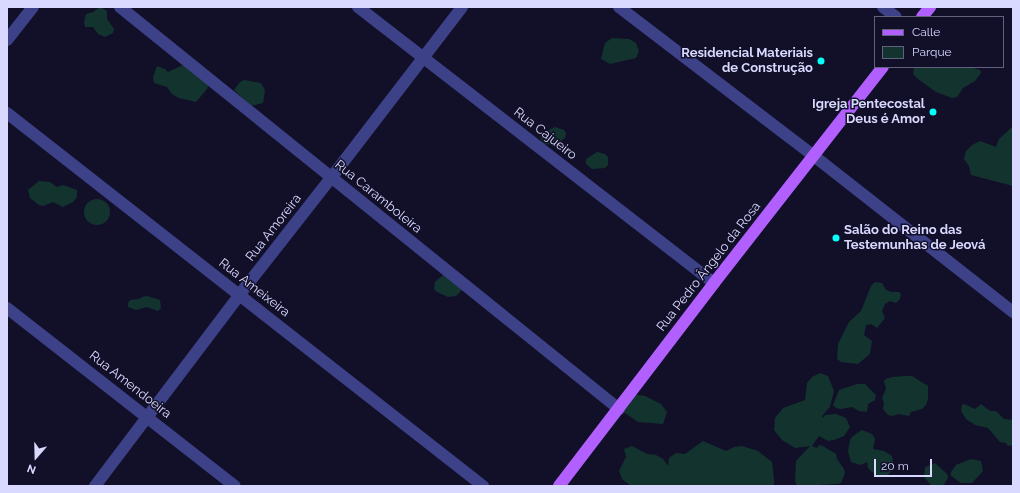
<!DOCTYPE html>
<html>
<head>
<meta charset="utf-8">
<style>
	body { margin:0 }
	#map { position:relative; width:1020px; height:493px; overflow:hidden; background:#121029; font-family:Raleway,sans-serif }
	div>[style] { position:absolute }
	.green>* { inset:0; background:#13332f }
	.round { border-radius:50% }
	.minor>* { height:12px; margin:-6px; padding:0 6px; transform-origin:6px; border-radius:6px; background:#3c4188 }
	.major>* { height:12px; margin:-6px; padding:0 6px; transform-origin:6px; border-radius:6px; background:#b160ff }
	.dots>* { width:11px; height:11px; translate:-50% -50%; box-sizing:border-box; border:2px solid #121029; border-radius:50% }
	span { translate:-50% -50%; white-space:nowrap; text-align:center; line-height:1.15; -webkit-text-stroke:3px #121029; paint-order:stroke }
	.poi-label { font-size:13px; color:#d9d9ff; font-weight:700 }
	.right { translate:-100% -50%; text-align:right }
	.left { translate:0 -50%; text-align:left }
	.street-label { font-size:13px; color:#d9d9ff }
	.frame { position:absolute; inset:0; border:8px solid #d9d9ff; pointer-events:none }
	.legend { position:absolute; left:874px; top:16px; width:130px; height:52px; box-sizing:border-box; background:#121029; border:1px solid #62607f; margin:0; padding:5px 7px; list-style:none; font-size:12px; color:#d9d9ff }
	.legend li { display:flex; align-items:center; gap:8px; height:20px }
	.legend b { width:20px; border:1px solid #62607f }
	.north { position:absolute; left:16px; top:437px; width:40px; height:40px; -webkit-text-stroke:3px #121029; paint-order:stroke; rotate:200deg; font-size:11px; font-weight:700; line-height:16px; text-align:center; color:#d9d9ff }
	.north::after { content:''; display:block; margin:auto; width:14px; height:18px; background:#d9d9ff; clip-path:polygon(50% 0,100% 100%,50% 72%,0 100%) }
	.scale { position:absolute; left:874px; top:459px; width:58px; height:18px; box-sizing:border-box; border:2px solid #d9d9ff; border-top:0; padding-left:5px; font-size:12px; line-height:14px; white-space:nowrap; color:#d9d9ff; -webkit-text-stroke:3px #121029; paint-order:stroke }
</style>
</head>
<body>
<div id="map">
	<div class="green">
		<div style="clip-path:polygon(100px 7px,107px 11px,107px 19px,114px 29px,113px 33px,105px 37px,98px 34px,93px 27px,85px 27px,84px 22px,86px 14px,93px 12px)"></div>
		<div style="clip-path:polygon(612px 38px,629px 39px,636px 43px,639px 51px,636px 58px,610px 64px,601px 59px,605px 43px)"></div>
		<div style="clip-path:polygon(183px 65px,210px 81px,207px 89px,196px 102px,179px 98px,172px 94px,167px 87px,154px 83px,153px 77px,157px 66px,165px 69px,168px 72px)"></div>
		<div style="clip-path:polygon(914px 67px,970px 67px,980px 70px,981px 73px,975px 81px,963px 88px,957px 97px,952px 98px,936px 92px,918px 79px,913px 74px)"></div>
		<div style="clip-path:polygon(244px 80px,261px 83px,265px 90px,263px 103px,251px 106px,234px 90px,240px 82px)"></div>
		<div style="clip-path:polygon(555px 127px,564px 130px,566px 133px,565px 138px,555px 145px,543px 144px,540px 136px,544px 132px)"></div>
		<div style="clip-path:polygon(1011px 128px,1013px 128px,1013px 186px,971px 175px,969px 166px,964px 159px,966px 151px,972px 145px,980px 141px,996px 147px,999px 139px)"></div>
		<div style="clip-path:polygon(597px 152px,605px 154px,608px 157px,608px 165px,605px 168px,592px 169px,586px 164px,586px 159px)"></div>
		<div style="clip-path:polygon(39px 181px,50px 182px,57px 187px,63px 185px,77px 190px,77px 197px,73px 202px,63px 207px,53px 202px,43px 206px,39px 205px,30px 198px,28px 190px)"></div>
		<div class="round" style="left:84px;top:199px;width:26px;height:26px"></div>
		<div style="clip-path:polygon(444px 274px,462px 290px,456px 296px,448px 297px,437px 292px,434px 289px,435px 282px)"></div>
		<div style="clip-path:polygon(875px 282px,882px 283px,886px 290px,891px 292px,899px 292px,901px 294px,900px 299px,896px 303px,890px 301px,885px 304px,882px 311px,885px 318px,877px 328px,871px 324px,866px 325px,864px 335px,872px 341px,870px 354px,858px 364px,841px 362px,837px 359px,838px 344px,849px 322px,861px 311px,871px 286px)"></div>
		<div style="clip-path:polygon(147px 296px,160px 300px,161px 308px,158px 311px,147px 307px,136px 310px,128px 307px,128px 303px,130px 300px,139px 299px,142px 297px)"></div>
		<div style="clip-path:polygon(820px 373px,828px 376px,834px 391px,830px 407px,822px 416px,823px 418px,825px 415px,836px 414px,846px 418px,850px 427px,844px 436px,834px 440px,828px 441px,819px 436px,812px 446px,817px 448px,819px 445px,823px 446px,836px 454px,837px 459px,844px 469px,845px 473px,841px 483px,837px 484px,797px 486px,795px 481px,796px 461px,810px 446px,795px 448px,782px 440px,774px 430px,775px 418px,783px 408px,805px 400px,807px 383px,812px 377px)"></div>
		<div style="clip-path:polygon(905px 376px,912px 376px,928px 386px,928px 399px,926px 405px,922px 409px,911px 412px,909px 416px,898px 414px,893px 416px,888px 415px,883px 409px,884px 403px,882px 398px,886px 389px,884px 381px,886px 379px,892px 377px)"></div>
		<div style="clip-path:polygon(857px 384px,865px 384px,876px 395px,875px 400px,868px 404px,867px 412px,859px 411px,852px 407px,841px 409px,836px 408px,833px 405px,839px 390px)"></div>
		<div style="clip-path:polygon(632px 394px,645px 396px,661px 404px,667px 412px,663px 424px,638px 422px,625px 413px,622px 409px)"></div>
		<div style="clip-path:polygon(964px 404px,975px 409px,981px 404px,990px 411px,996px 411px,1004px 419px,1013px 420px,1013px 445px,1008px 446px,1006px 443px,1000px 442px,988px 428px,975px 425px,966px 419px,961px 411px,962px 405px)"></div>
		<div style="clip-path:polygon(862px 430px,872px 434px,875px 439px,873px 449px,884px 451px,892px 456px,894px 468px,887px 476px,882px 477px,872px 472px,868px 468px,867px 462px,861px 465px,851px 462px,848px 451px,850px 440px,853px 436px)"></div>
		<div style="clip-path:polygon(703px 441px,726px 451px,734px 447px,742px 446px,758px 451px,772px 462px,774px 479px,774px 486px,631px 486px,622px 479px,619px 471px,626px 457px,624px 449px,632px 446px,647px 454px,656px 455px,663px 459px,668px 466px,669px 458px,676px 453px,685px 454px)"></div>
		<div style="clip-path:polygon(971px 459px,981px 461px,983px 471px,972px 483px,961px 483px,951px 476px,951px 472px,956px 465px)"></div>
		<div style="clip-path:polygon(935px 463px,947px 474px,948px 478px,943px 486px,931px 485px,924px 477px,925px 467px)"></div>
	</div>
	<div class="minor">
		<div style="left:120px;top:7px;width:641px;rotate:38.86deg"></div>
		<div style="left:358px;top:7px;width:450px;rotate:37.8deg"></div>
		<div style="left:619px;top:7px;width:245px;rotate:37.4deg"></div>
		<div style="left:814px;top:156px;width:253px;rotate:38.1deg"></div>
		<div style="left:883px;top:7px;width:16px;rotate:38deg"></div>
		<div style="left:7px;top:40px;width:42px;rotate:-51.8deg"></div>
		<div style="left:7px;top:113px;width:605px;rotate:38.08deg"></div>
		<div style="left:7px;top:308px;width:289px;rotate:38deg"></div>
		<div style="left:95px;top:486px;width:241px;rotate:-52.9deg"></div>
		<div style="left:240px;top:294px;width:147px;rotate:-51.9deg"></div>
		<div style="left:331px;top:178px;width:215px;rotate:-52.5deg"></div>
	</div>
	<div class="major">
		<div style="left:922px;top:17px;width:13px;rotate:-51deg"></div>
		<div style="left:559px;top:486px;width:255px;rotate:-52.6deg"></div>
		<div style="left:714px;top:283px;width:274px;rotate:-52deg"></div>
	</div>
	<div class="dots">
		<div style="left:821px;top:61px;background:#05fffb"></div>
		<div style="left:933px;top:112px;background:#05fffb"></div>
		<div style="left:836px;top:238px;background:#05fffb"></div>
	</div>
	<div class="poi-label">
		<span class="right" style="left:813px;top:61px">Residencial Materiais<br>de Construção</span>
		<span class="right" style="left:925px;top:112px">Igreja Pentecostal<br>Deus é Amor</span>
		<span class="left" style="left:844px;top:238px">Salão do Reino das<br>Testemunhas de Jeová</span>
	</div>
	<div class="street-label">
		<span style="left:545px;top:134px;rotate:38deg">Rua Cajueiro</span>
		<span style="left:378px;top:197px;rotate:39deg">Rua Caramboleira</span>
		<span style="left:274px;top:228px;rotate:-52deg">Rua Amoreira</span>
		<span style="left:709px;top:267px;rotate:-52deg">Rua Pedro Ângelo da Rosa</span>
		<span style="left:254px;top:288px;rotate:38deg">Rua Ameixeira</span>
		<span style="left:130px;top:385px;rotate:38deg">Rua Amendoeira</span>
	</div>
	<div class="frame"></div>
	<ul class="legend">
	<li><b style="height:5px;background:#b160ff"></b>Calle</li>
	<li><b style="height:11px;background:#13332f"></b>Parque</li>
	</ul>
	<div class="north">N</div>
	<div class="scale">20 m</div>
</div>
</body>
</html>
